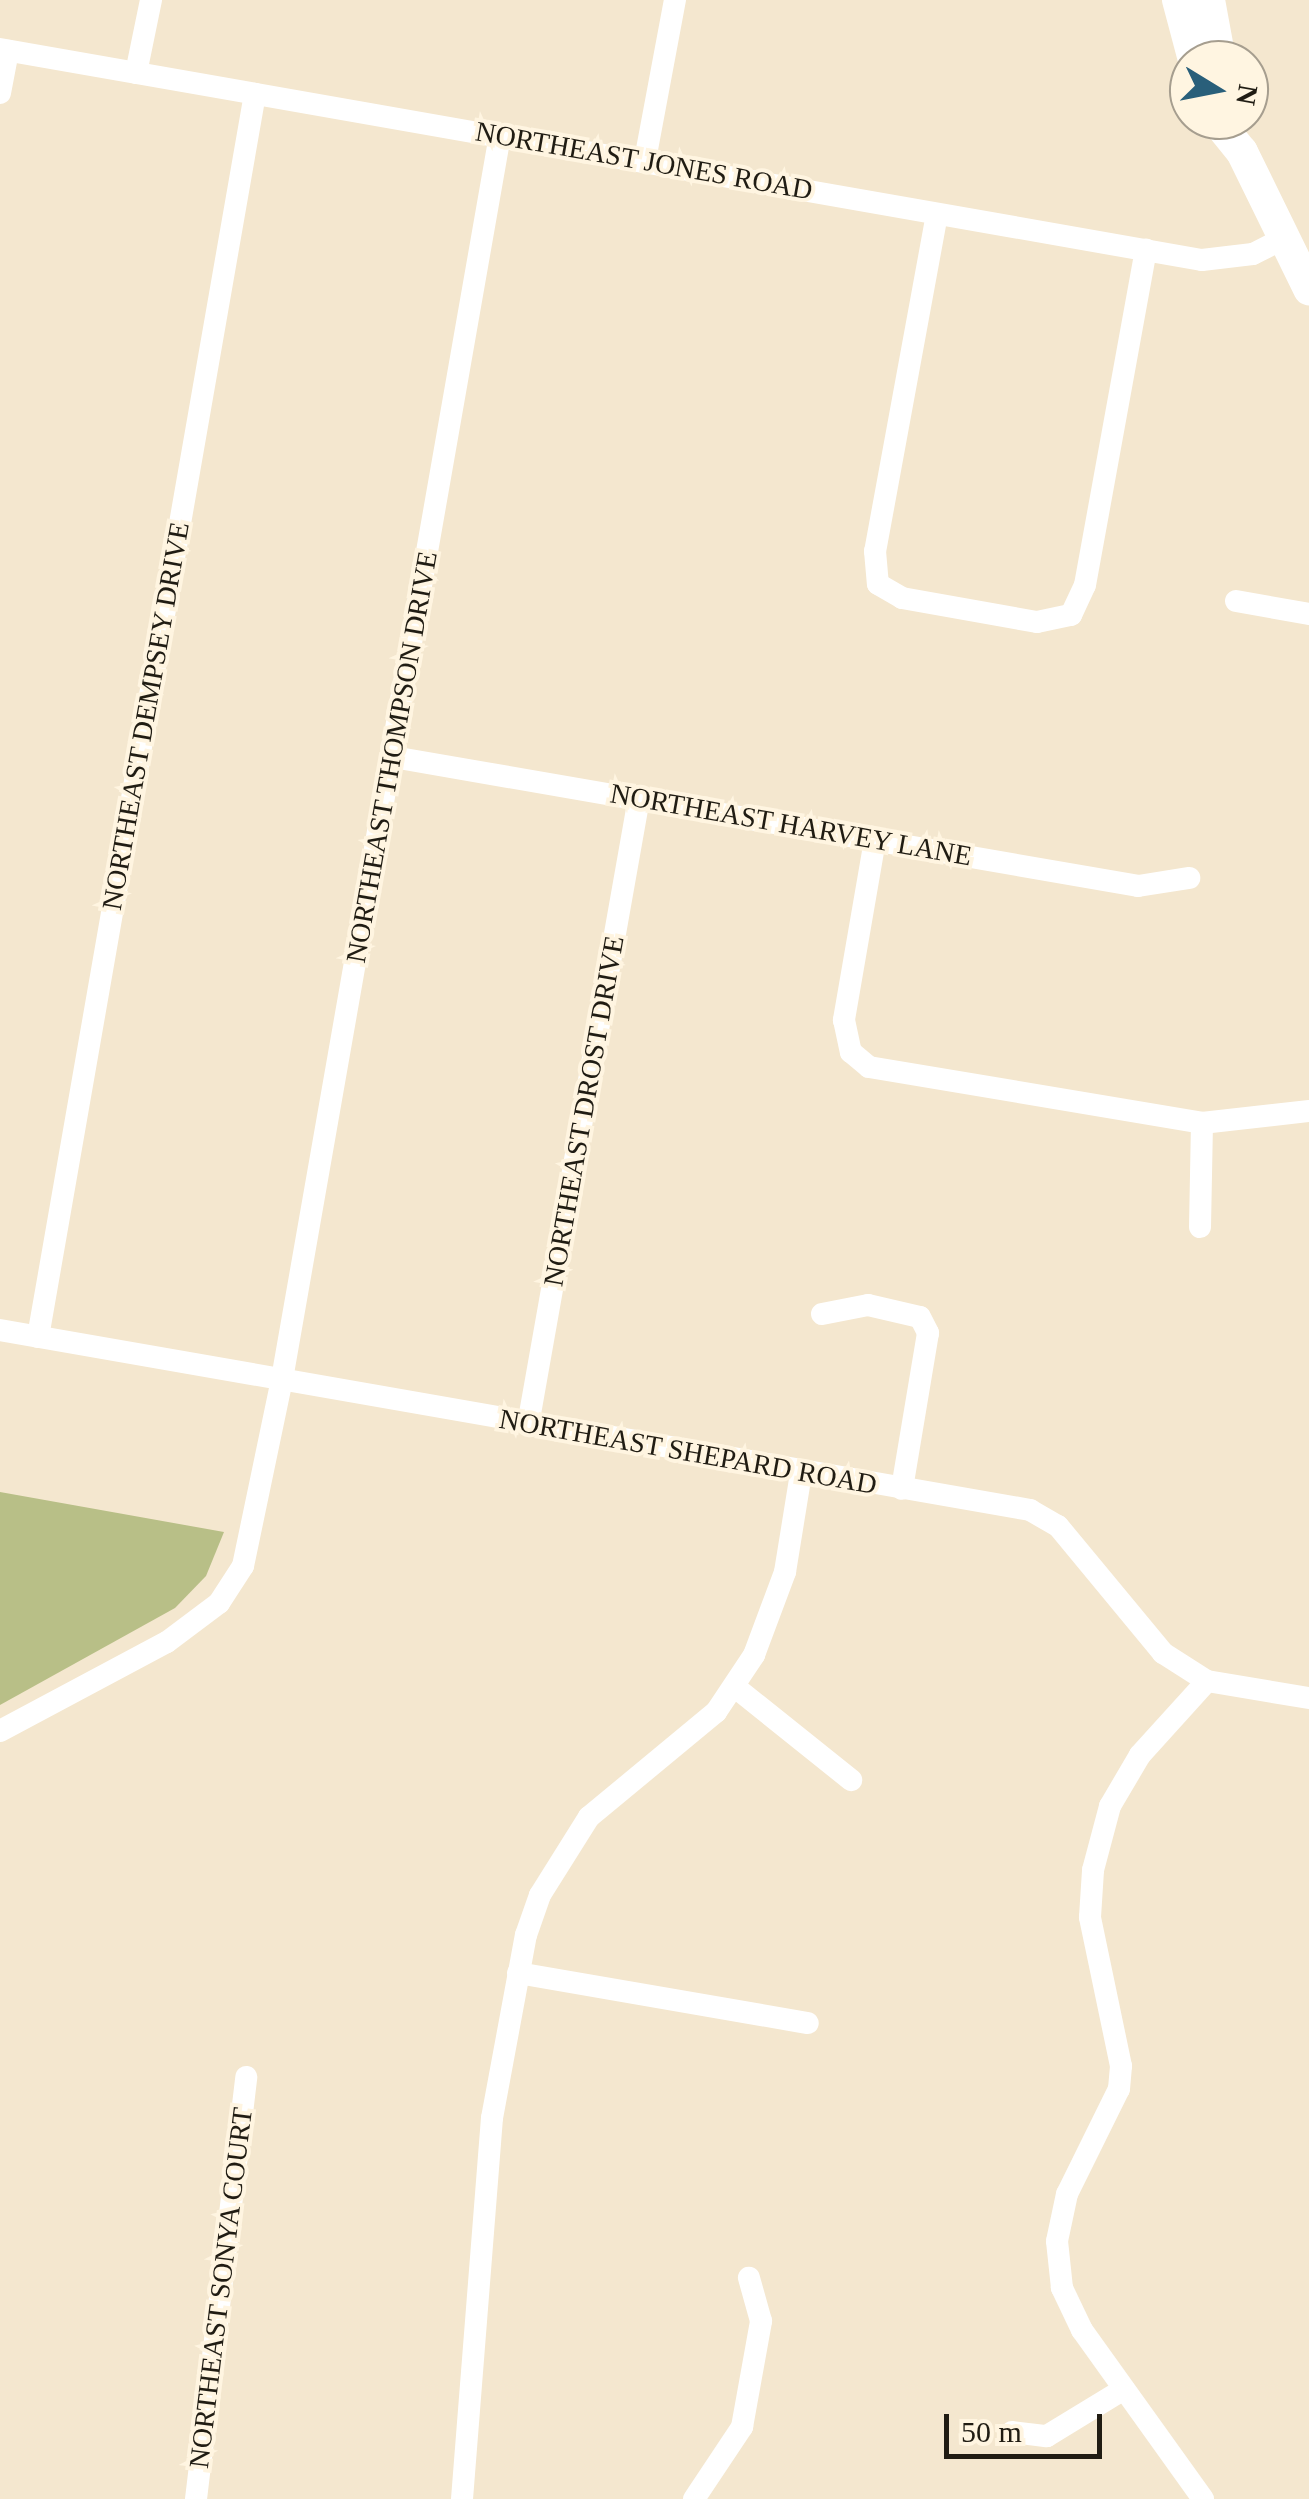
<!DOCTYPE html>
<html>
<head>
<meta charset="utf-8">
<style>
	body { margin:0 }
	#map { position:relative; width:1309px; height:2499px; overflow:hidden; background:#f4e7cf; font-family:"Times New Roman",serif }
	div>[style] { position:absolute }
	.green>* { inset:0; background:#b8bf87 }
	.street>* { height:22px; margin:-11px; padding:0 11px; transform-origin:11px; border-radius:11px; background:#fff }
	.secondary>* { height:32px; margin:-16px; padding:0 16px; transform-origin:16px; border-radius:16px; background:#fff }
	span { translate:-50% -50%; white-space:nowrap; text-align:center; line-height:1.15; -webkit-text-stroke:8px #fff5e1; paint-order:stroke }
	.street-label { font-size:28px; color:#201c13 }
	.north { position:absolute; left:1169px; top:40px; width:100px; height:100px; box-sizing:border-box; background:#fff5e1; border:2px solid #a69e8f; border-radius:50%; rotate:100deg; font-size:28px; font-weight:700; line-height:40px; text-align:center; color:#201c13 }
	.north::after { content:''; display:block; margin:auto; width:35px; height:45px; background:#295f7a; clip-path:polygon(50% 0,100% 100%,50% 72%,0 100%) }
	.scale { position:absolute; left:944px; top:2414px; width:158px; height:45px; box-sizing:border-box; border:5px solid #201c13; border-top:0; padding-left:12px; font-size:30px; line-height:35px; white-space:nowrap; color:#201c13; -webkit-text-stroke:8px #fff5e1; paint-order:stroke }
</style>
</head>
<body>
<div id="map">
	<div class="green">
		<div style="clip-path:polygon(0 1492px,224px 1532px,206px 1576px,175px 1608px,0 1705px)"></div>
	</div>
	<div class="street">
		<div style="left:0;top:49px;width:1220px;rotate:9.96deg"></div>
		<div style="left:1202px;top:260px;width:51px;rotate:-6.7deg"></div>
		<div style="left:1253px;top:254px;width:36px;rotate:-27deg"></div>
		<div style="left:136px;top:73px;width:75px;rotate:-78.4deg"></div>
		<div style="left:0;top:93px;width:43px;rotate:-79.2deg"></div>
		<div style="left:645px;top:160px;width:163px;rotate:-79.4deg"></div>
		<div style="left:937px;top:214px;width:343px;rotate:100.4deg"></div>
		<div style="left:875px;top:551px;width:33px;rotate:85deg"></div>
		<div style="left:878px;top:584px;width:28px;rotate:30deg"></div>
		<div style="left:902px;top:598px;width:137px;rotate:10.1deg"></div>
		<div style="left:1037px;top:622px;width:35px;rotate:-12deg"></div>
		<div style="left:1071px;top:615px;width:33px;rotate:-65deg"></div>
		<div style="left:1085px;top:585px;width:341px;rotate:-79.7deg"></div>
		<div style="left:1236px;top:601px;width:74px;rotate:10.1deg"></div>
		<div style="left:393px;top:757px;width:756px;rotate:9.82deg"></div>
		<div style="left:1138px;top:886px;width:52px;rotate:-8.9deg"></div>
		<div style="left:875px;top:840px;width:183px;rotate:99.8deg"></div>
		<div style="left:844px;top:1020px;width:33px;rotate:78deg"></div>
		<div style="left:851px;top:1052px;width:23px;rotate:40deg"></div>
		<div style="left:869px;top:1067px;width:338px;rotate:9.5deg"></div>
		<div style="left:1202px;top:1123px;width:108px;rotate:-6.4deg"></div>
		<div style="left:1200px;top:1227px;width:104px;rotate:-88.9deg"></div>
		<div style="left:822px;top:1314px;width:47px;rotate:-11.1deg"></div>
		<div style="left:868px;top:1305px;width:53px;rotate:13deg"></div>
		<div style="left:920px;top:1317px;width:18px;rotate:63deg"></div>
		<div style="left:928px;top:1333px;width:158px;rotate:99.5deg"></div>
		<div style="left:0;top:1330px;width:1046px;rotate:9.91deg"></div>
		<div style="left:1030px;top:1510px;width:32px;rotate:30deg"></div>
		<div style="left:1058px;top:1526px;width:165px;rotate:50.4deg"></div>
		<div style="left:1163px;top:1653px;width:52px;rotate:32.5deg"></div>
		<div style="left:1207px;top:1681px;width:103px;rotate:9.5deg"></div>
		<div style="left:38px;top:1337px;width:1262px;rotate:-80.1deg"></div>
		<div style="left:528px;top:1425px;width:637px;rotate:-79.96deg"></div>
		<div style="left:735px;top:1687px;width:149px;rotate:38.7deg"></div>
		<div style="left:0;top:1731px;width:189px;rotate:-28.1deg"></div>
		<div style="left:167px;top:1642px;width:65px;rotate:-36.9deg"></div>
		<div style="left:219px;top:1603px;width:44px;rotate:-57deg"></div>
		<div style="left:243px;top:1566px;width:191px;rotate:-78.2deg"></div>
		<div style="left:282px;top:1379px;width:1263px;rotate:-80.06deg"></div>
		<div style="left:518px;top:1973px;width:294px;rotate:9.8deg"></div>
		<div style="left:1012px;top:2432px;width:35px;rotate:7deg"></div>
		<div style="left:1047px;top:2436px;width:90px;rotate:-31.4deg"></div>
		<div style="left:196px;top:2499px;width:425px;rotate:-83.2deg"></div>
		<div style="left:462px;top:2499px;width:382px;rotate:-85.5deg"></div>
		<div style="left:492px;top:2118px;width:186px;rotate:-79.5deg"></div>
		<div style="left:526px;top:1935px;width:42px;rotate:-70.7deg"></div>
		<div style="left:540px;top:1895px;width:92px;rotate:-57.9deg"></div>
		<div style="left:589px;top:1817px;width:165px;rotate:-39.6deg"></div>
		<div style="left:716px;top:1712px;width:69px;rotate:-56.3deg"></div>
		<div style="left:754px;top:1655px;width:89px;rotate:-69.5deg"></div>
		<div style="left:785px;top:1572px;width:100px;rotate:-80.8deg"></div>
		<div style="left:694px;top:2499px;width:87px;rotate:-56.3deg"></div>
		<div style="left:742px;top:2427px;width:108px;rotate:-79.8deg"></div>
		<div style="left:761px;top:2321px;width:45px;rotate:-105.6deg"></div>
		<div style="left:1203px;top:2499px;width:208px;rotate:-125.6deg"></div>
		<div style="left:1082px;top:2330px;width:47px;rotate:-115.5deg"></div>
		<div style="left:1062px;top:2288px;width:47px;rotate:-96.1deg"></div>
		<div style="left:1057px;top:2241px;width:48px;rotate:-78deg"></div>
		<div style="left:1067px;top:2194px;width:117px;rotate:-63.7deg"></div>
		<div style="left:1119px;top:2089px;width:23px;rotate:-85deg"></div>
		<div style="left:1121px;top:2066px;width:152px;rotate:-101.8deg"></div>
		<div style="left:1090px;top:1917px;width:47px;rotate:-86.3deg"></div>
		<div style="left:1093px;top:1870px;width:66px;rotate:-75.1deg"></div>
		<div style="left:1110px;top:1806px;width:59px;rotate:-59.5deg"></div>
		<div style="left:1140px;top:1755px;width:100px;rotate:-47.8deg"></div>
	</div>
	<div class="secondary">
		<div style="left:1178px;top:0;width:62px;rotate:75.1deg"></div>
		<div style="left:1209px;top:0;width:61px;rotate:79.6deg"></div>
		<div style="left:1216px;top:120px;width:41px;rotate:50.9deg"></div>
		<div style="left:1242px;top:152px;width:153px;rotate:63.9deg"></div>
	</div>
	<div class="street-label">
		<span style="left:644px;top:161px;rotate:10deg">NORTHEAST JONES ROAD</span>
		<span style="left:146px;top:716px;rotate:-80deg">NORTHEAST DEMPSEY DRIVE</span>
		<span style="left:392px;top:757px;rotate:-80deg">NORTHEAST THOMPSON DRIVE</span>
		<span style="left:791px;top:825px;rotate:10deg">NORTHEAST HARVEY LANE</span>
		<span style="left:584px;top:1111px;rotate:-80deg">NORTHEAST DROST DRIVE</span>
		<span style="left:688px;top:1452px;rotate:10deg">NORTHEAST SHEPARD ROAD</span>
		<span style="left:221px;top:2288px;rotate:-83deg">NORTHEAST SONYA COURT</span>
	</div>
	<div class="north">N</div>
	<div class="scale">50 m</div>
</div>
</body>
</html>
